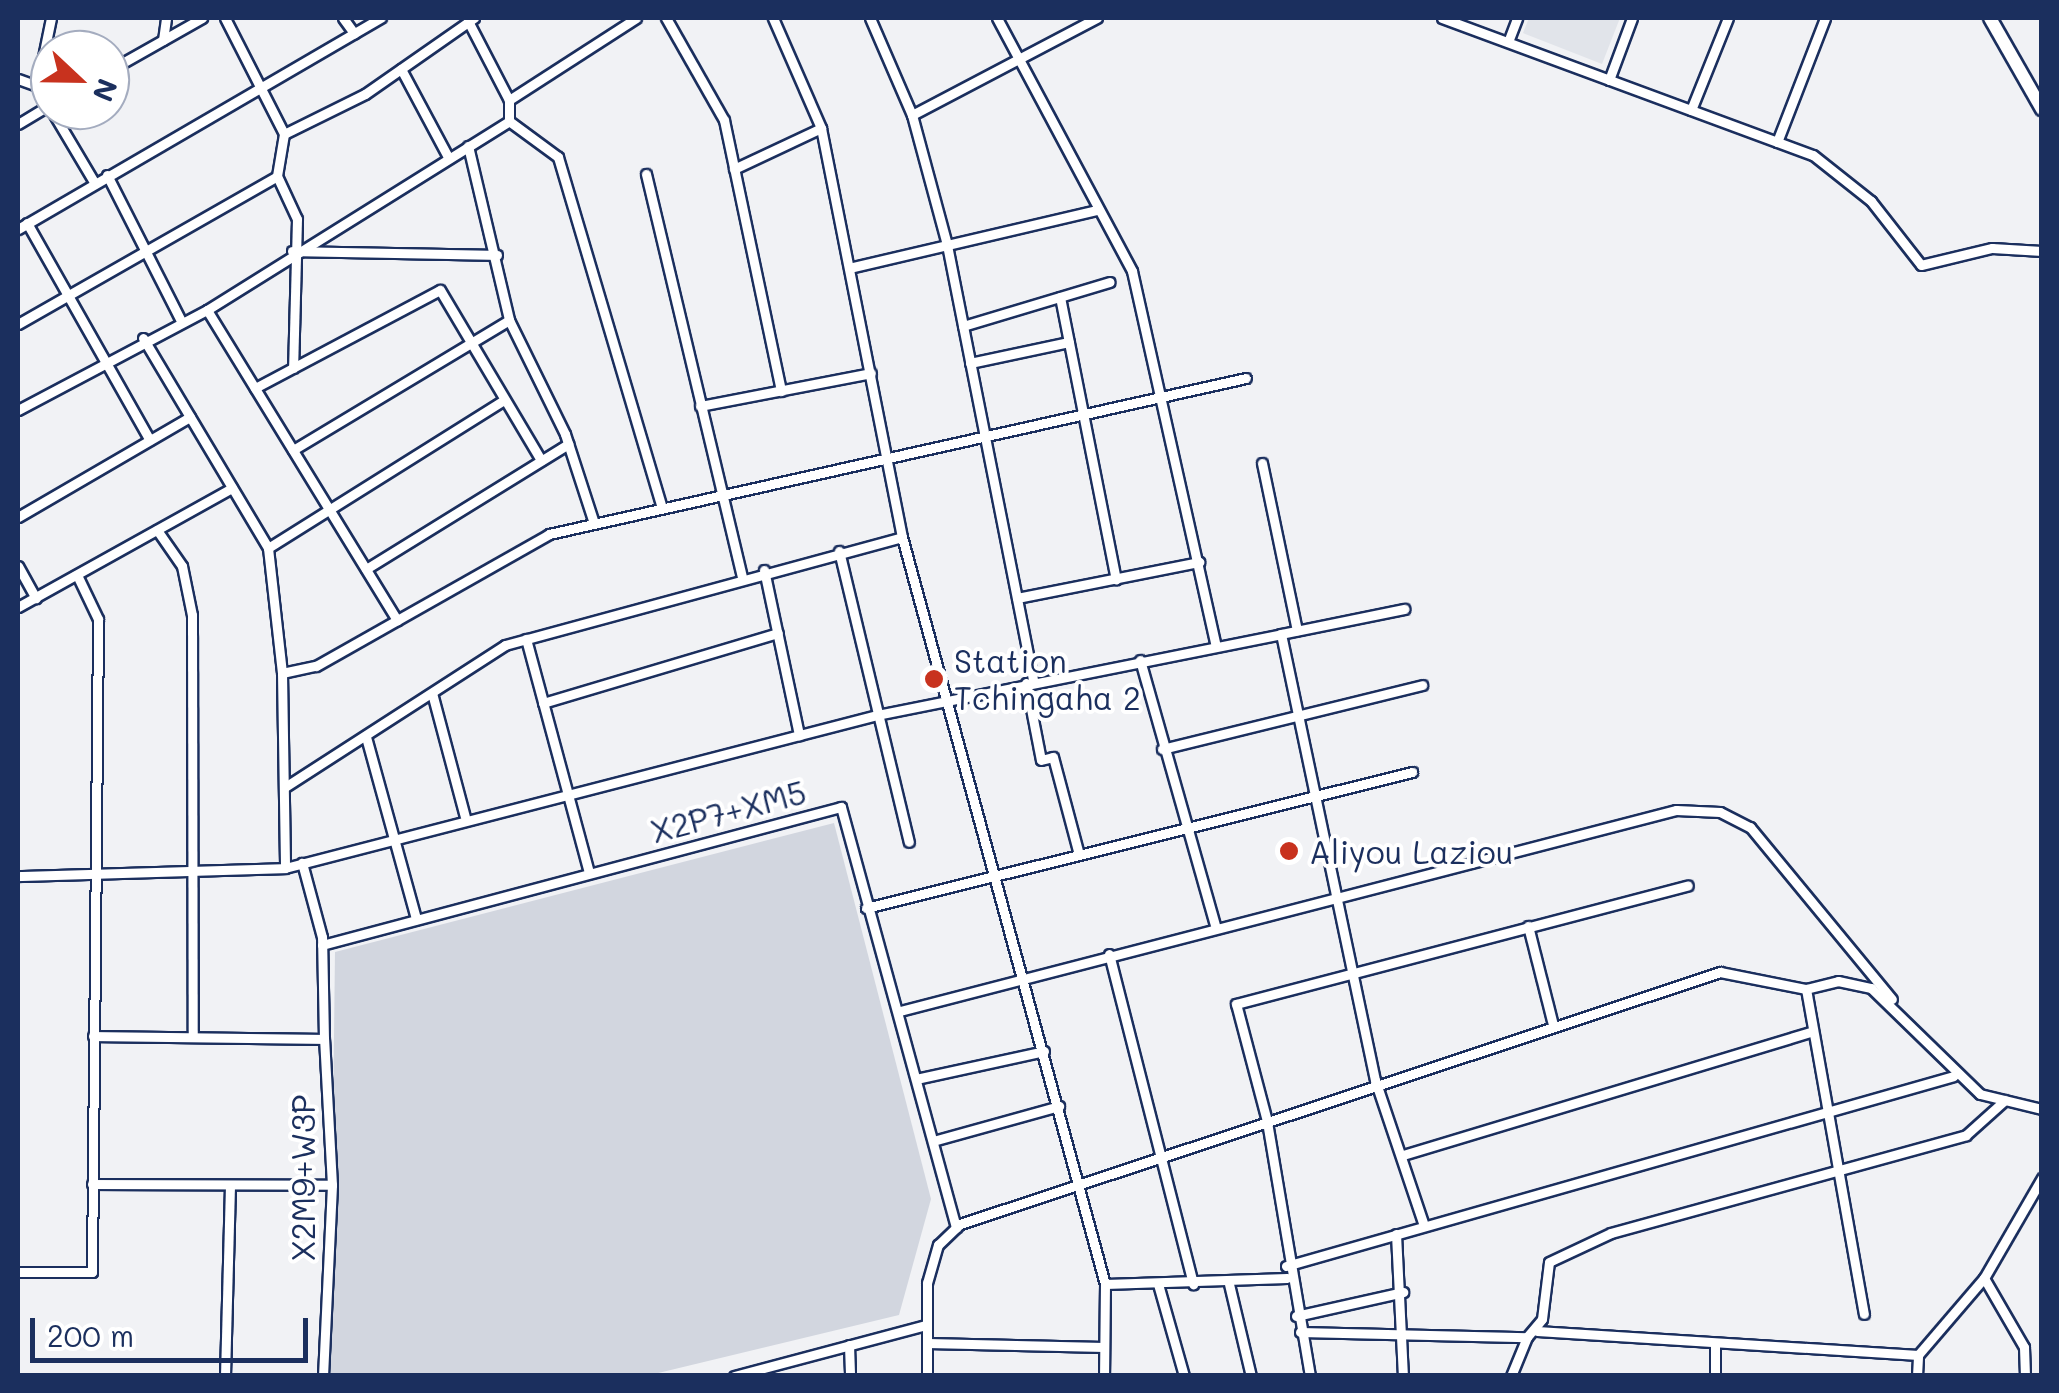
<!DOCTYPE html>
<html>
<head>
<meta charset="utf-8">
<style>
	body { margin:0 }
	#map { position:relative; width:2059px; height:1393px; overflow:hidden; background:#f1f2f5; font-family:Mali,sans-serif }
	div>[style] { position:absolute }
	.built>* { inset:0; background:#e1e4ea }
	.green>* { inset:0; background:#d2d6df }
	.roads { filter:drop-shadow(2px 0 #1b2f5e) drop-shadow(-2px 0 #1b2f5e) drop-shadow(0 2px #1b2f5e) drop-shadow(0 -2px #1b2f5e) }
	.minor>* { height:9px; margin:-4.5px; padding:0 4.5px; transform-origin:4.5px; border-radius:4.5px; background:#fff }
	.secondary>* { height:12px; margin:-6px; padding:0 6px; transform-origin:6px; border-radius:6px; background:#fff }
	.dots>* { width:28px; height:28px; translate:-50% -50%; box-sizing:border-box; border:5px solid #fff; border-radius:50% }
	span { translate:-50% -50%; white-space:nowrap; text-align:center; line-height:1.15; -webkit-text-stroke:8px #fff; paint-order:stroke }
	.poi-label { font-size:32px; color:#1b2f5e }
	.left { translate:0 -50%; text-align:left }
	.street-label { font-size:32px; color:#1b2f5e }
	.frame { position:absolute; inset:0; border:20px solid #1b2f5e; pointer-events:none }
	.north { position:absolute; left:30px; top:30px; width:100px; height:100px; box-sizing:border-box; background:#fff; border:2px solid #a4acbf; border-radius:50%; rotate:112deg; font-size:28px; font-weight:700; line-height:40px; text-align:center; color:#1b2f5e }
	.north::after { content:''; display:block; margin:auto; width:35px; height:45px; background:#c8321e; clip-path:polygon(50% 0,100% 100%,50% 72%,0 100%) }
	.scale { position:absolute; left:30px; top:1318px; width:278px; height:45px; box-sizing:border-box; border:5px solid #1b2f5e; border-top:0; padding-left:12px; font-size:30px; line-height:35px; white-space:nowrap; color:#1b2f5e; -webkit-text-stroke:8px #fff; paint-order:stroke }
</style>
</head>
<body>
<div id="map">
	<div class="built">
		<div style="clip-path:polygon(1529px 18px,1620px 18px,1602px 64px,1523px 33px)"></div>
	</div>
	<div class="green">
		<div style="clip-path:polygon(834px 823px,931px 1199px,899px 1315px,650px 1375px,330px 1376px,335px 952px)"></div>
	</div>
	<div class="roads">
		<div class="minor">
			<div style="left:51px;top:18px;width:69px;rotate:101.6deg"></div>
			<div style="left:37px;top:86px;width:112px;rotate:59.3deg"></div>
			<div style="left:225px;top:18px;width:130px;rotate:63deg"></div>
			<div style="left:284px;top:134px;width:43px;rotate:99.5deg"></div>
			<div style="left:277px;top:176px;width:47px;rotate:65.1deg"></div>
			<div style="left:297px;top:219px;width:149px;rotate:91.5deg"></div>
			<div style="left:343px;top:18px;width:19px;rotate:54deg"></div>
			<div style="left:666px;top:18px;width:117px;rotate:60.4deg"></div>
			<div style="left:724px;top:120px;width:277px;rotate:78.1deg"></div>
			<div style="left:773px;top:18px;width:120px;rotate:66.4deg"></div>
			<div style="left:821px;top:128px;width:417px;rotate:78.8deg"></div>
			<div style="left:902px;top:537px;width:774px;rotate:74.8deg"></div>
			<div style="left:1105px;top:1284px;width:92px;rotate:90.6deg"></div>
			<div style="left:870px;top:18px;width:106px;rotate:66.6deg"></div>
			<div style="left:912px;top:115px;width:135px;rotate:74.9deg"></div>
			<div style="left:947px;top:245px;width:444px;rotate:78.8deg"></div>
			<div style="left:997px;top:18px;width:287px;rotate:61.9deg"></div>
			<div style="left:1132px;top:271px;width:384px;rotate:77.4deg"></div>
			<div style="left:1442px;top:18px;width:395px;rotate:20.3deg"></div>
			<div style="left:1813px;top:155px;width:74px;rotate:38.4deg"></div>
			<div style="left:1871px;top:201px;width:81px;rotate:52deg"></div>
			<div style="left:1921px;top:265px;width:73px;rotate:-13.5deg"></div>
			<div style="left:1992px;top:248px;width:50px;rotate:3.4deg"></div>
			<div style="left:468px;top:21px;width:89px;rotate:62.6deg"></div>
			<div style="left:163px;top:40px;width:22px;rotate:-82deg"></div>
			<div style="left:1508px;top:42px;width:26px;rotate:-69deg"></div>
			<div style="left:401px;top:69px;width:100px;rotate:61.9deg"></div>
			<div style="left:110px;top:70px;width:106px;rotate:-29.5deg"></div>
			<div style="left:18px;top:79px;width:20px;rotate:20deg"></div>
			<div style="left:1609px;top:80px;width:66px;rotate:-69.6deg"></div>
			<div style="left:1691px;top:110px;width:99px;rotate:-68.1deg"></div>
			<div style="left:912px;top:115px;width:209px;rotate:-27.7deg"></div>
			<div style="left:509px;top:121px;width:61px;rotate:36.3deg"></div>
			<div style="left:558px;top:157px;width:365px;rotate:73.5deg"></div>
			<div style="left:18px;top:124px;width:37px;rotate:-31deg"></div>
			<div style="left:284px;top:134px;width:90px;rotate:-26.3deg"></div>
			<div style="left:365px;top:94px;width:133px;rotate:-34.9deg"></div>
			<div style="left:1777px;top:142px;width:133px;rotate:-68.8deg"></div>
			<div style="left:468px;top:146px;width:179px;rotate:76.7deg"></div>
			<div style="left:509px;top:320px;width:127px;rotate:63.8deg"></div>
			<div style="left:565px;top:434px;width:94px;rotate:72deg"></div>
			<div style="left:734px;top:169px;width:96px;rotate:-25.2deg"></div>
			<div style="left:646px;top:174px;width:413px;rotate:76.6deg"></div>
			<div style="left:107px;top:175px;width:164px;rotate:63.1deg"></div>
			<div style="left:27px;top:223px;width:249px;rotate:60.5deg"></div>
			<div style="left:18px;top:229px;width:420px;rotate:-30.2deg"></div>
			<div style="left:292px;top:251px;width:205px;rotate:1.1deg"></div>
			<div style="left:849px;top:268px;width:255px;rotate:-13.2deg"></div>
			<div style="left:1060px;top:297px;width:288px;rotate:78.8deg"></div>
			<div style="left:207px;top:310px;width:364px;rotate:58.5deg"></div>
			<div style="left:18px;top:324px;width:298px;rotate:-29.7deg"></div>
			<div style="left:963px;top:326px;width:153px;rotate:-16.7deg"></div>
			<div style="left:143px;top:338px;width:244px;rotate:59.2deg"></div>
			<div style="left:268px;top:548px;width:126px;rotate:83.6deg"></div>
			<div style="left:282px;top:673px;width:195px;rotate:89.1deg"></div>
			<div style="left:970px;top:363px;width:101px;rotate:-12deg"></div>
			<div style="left:255px;top:388px;width:209px;rotate:-27.9deg"></div>
			<div style="left:440px;top:290px;width:198px;rotate:59.3deg"></div>
			<div style="left:700px;top:406px;width:174px;rotate:-10.9deg"></div>
			<div style="left:18px;top:410px;width:214px;rotate:-27.9deg"></div>
			<div style="left:207px;top:310px;width:356px;rotate:-32deg"></div>
			<div style="left:509px;top:121px;width:21px;rotate:-90deg"></div>
			<div style="left:509px;top:100px;width:151px;rotate:-32.8deg"></div>
			<div style="left:293px;top:450px;width:252px;rotate:-31deg"></div>
			<div style="left:1262px;top:463px;width:171px;rotate:78.2deg"></div>
			<div style="left:18px;top:517px;width:199px;rotate:-30.2deg"></div>
			<div style="left:157px;top:530px;width:44px;rotate:55.2deg"></div>
			<div style="left:182px;top:566px;width:50px;rotate:78.5deg"></div>
			<div style="left:192px;top:615px;width:422px;rotate:89.9deg"></div>
			<div style="left:268px;top:548px;width:279px;rotate:-32.1deg"></div>
			<div style="left:839px;top:551px;width:299px;rotate:76.5deg"></div>
			<div style="left:18px;top:566px;width:37px;rotate:61deg"></div>
			<div style="left:366px;top:569px;width:238px;rotate:-31.7deg"></div>
			<div style="left:764px;top:570px;width:169px;rotate:78deg"></div>
			<div style="left:1017px;top:598px;width:186px;rotate:-11.2deg"></div>
			<div style="left:18px;top:607px;width:245px;rotate:-29.1deg"></div>
			<div style="left:1281px;top:634px;width:126px;rotate:-11.5deg"></div>
			<div style="left:526px;top:639px;width:242px;rotate:74.9deg"></div>
			<div style="left:1140px;top:660px;width:279px;rotate:74.2deg"></div>
			<div style="left:282px;top:673px;width:35px;rotate:-12deg"></div>
			<div style="left:316px;top:666px;width:268px;rotate:-29.5deg"></div>
			<div style="left:549px;top:534px;width:714px;rotate:-12.62deg"></div>
			<div style="left:1026px;top:683px;width:78px;rotate:79deg"></div>
			<div style="left:1041px;top:760px;width:12px;rotate:-14deg"></div>
			<div style="left:1053px;top:757px;width:101px;rotate:75.1deg"></div>
			<div style="left:432px;top:693px;width:128px;rotate:75.1deg"></div>
			<div style="left:543px;top:703px;width:245px;rotate:-16.6deg"></div>
			<div style="left:366px;top:737px;width:189px;rotate:74.6deg"></div>
			<div style="left:1162px;top:749px;width:268px;rotate:-13.8deg"></div>
			<div style="left:285px;top:787px;width:262px;rotate:-32.8deg"></div>
			<div style="left:505px;top:645px;width:411px;rotate:-15.2deg"></div>
			<div style="left:18px;top:876px;width:267px;rotate:-1.7deg"></div>
			<div style="left:285px;top:868px;width:611px;rotate:-14.49deg"></div>
			<div style="left:877px;top:715px;width:412px;rotate:-11.3deg"></div>
			<div style="left:1281px;top:634px;width:456px;rotate:78.1deg"></div>
			<div style="left:1375px;top:1080px;width:154px;rotate:71.4deg"></div>
			<div style="left:866px;top:908px;width:563px;rotate:-13.99deg"></div>
			<div style="left:1528px;top:926px;width:102px;rotate:75.8deg"></div>
			<div style="left:322px;top:945px;width:537px;rotate:-14.89deg"></div>
			<div style="left:841px;top:807px;width:436px;rotate:74.7deg"></div>
			<div style="left:1109px;top:954px;width:341px;rotate:75.7deg"></div>
			<div style="left:1806px;top:989px;width:330px;rotate:79.9deg"></div>
			<div style="left:900px;top:1011px;width:802px;rotate:-14.52deg"></div>
			<div style="left:1676px;top:810px;width:44px;rotate:2.6deg"></div>
			<div style="left:1720px;top:812px;width:34px;rotate:27deg"></div>
			<div style="left:1750px;top:827px;width:223px;rotate:50.5deg"></div>
			<div style="left:93px;top:1036px;width:231px;rotate:0.7deg"></div>
			<div style="left:324px;top:1039px;width:102px;rotate:-91.1deg"></div>
			<div style="left:322px;top:937px;width:77px;rotate:-105.1deg"></div>
			<div style="left:916px;top:1079px;width:131px;rotate:-12.3deg"></div>
			<div style="left:933px;top:1141px;width:131px;rotate:-15.5deg"></div>
			<div style="left:1403px;top:1155px;width:428px;rotate:-16.8deg"></div>
			<div style="left:92px;top:1184px;width:240px;rotate:0.2deg"></div>
			<div style="left:1396px;top:1234px;width:142px;rotate:87.2deg"></div>
			<div style="left:1286px;top:1266px;width:694px;rotate:-15.88deg"></div>
			<div style="left:18px;top:1272px;width:74px"></div>
			<div style="left:92px;top:1272px;width:653px;rotate:-89.47deg"></div>
			<div style="left:98px;top:619px;width:49px;rotate:-115.5deg"></div>
			<div style="left:1984px;top:1278px;width:80px;rotate:59.9deg"></div>
			<div style="left:2024px;top:1347px;width:29px;rotate:88deg"></div>
			<div style="left:1105px;top:1284px;width:182px;rotate:-1.9deg"></div>
			<div style="left:1158px;top:1284px;width:96px;rotate:74.2deg"></div>
			<div style="left:1229px;top:1284px;width:95px;rotate:76.6deg"></div>
			<div style="left:1296px;top:1316px;width:110px;rotate:-12.6deg"></div>
			<div style="left:1537px;top:1331px;width:382px;rotate:3.6deg"></div>
			<div style="left:1918px;top:1355px;width:101px;rotate:-49.4deg"></div>
			<div style="left:1984px;top:1278px;width:116px;rotate:-59.9deg"></div>
			<div style="left:1300px;top:1332px;width:227px;rotate:1.3deg"></div>
			<div style="left:1527px;top:1337px;width:23px;rotate:-50deg"></div>
			<div style="left:1542px;top:1319px;width:57px;rotate:-83deg"></div>
			<div style="left:1549px;top:1262px;width:68px;rotate:-25.1deg"></div>
			<div style="left:1611px;top:1233px;width:368px;rotate:-15.4deg"></div>
			<div style="left:1966px;top:1135px;width:52px;rotate:-41.9deg"></div>
			<div style="left:927px;top:1343px;width:177px;rotate:1.3deg"></div>
			<div style="left:849px;top:1345px;width:31px;rotate:88deg"></div>
			<div style="left:225px;top:1376px;width:189px;rotate:-88.5deg"></div>
			<div style="left:323px;top:1376px;width:191px;rotate:-87.3deg"></div>
			<div style="left:332px;top:1185px;width:146px;rotate:-93.1deg"></div>
			<div style="left:734px;top:1376px;width:199px;rotate:-14.9deg"></div>
			<div style="left:927px;top:1376px;width:93px;rotate:-90deg"></div>
			<div style="left:927px;top:1283px;width:40px;rotate:-74deg"></div>
			<div style="left:938px;top:1245px;width:30px;rotate:-44deg"></div>
			<div style="left:960px;top:1224px;width:801px;rotate:-18.34deg"></div>
			<div style="left:1720px;top:972px;width:88px;rotate:11.2deg"></div>
			<div style="left:1806px;top:989px;width:33px;rotate:-14deg"></div>
			<div style="left:1838px;top:981px;width:34px;rotate:12deg"></div>
			<div style="left:1871px;top:988px;width:152px;rotate:44.2deg"></div>
			<div style="left:1980px;top:1094px;width:64px;rotate:13.6deg"></div>
			<div style="left:1310px;top:1376px;width:259px;rotate:-99.6deg"></div>
			<div style="left:1267px;top:1121px;width:121px;rotate:-104.8deg"></div>
			<div style="left:1236px;top:1004px;width:467px;rotate:-14.7deg"></div>
			<div style="left:1511px;top:1376px;width:42px;rotate:-67.7deg"></div>
			<div style="left:1715px;top:1376px;width:32px;rotate:-90deg"></div>
			<div style="left:1917px;top:1376px;width:21px;rotate:-87deg"></div>
		</div>
		<div class="secondary">
			<div style="left:1990px;top:18px;width:105px;rotate:60.3deg"></div>
		</div>
	</div>
	<div class="dots">
		<div style="left:934px;top:679px;background:#c8321e"></div>
		<div style="left:1289px;top:851px;background:#c8321e"></div>
	</div>
	<div class="poi-label">
		<span class="left" style="left:954px;top:679px">Station<br>Tchingaha 2</span>
		<span class="left" style="left:1309px;top:851px">Aliyou Laziou</span>
	</div>
	<div class="street-label">
		<span style="left:728px;top:811px;rotate:-15deg">X2P7+XM5</span>
		<span style="left:302px;top:1178px;rotate:-90deg">X2M9+W3P</span>
	</div>
	<div class="frame"></div>
	<div class="north">N</div>
	<div class="scale">200 m</div>
</div>
</body>
</html>
